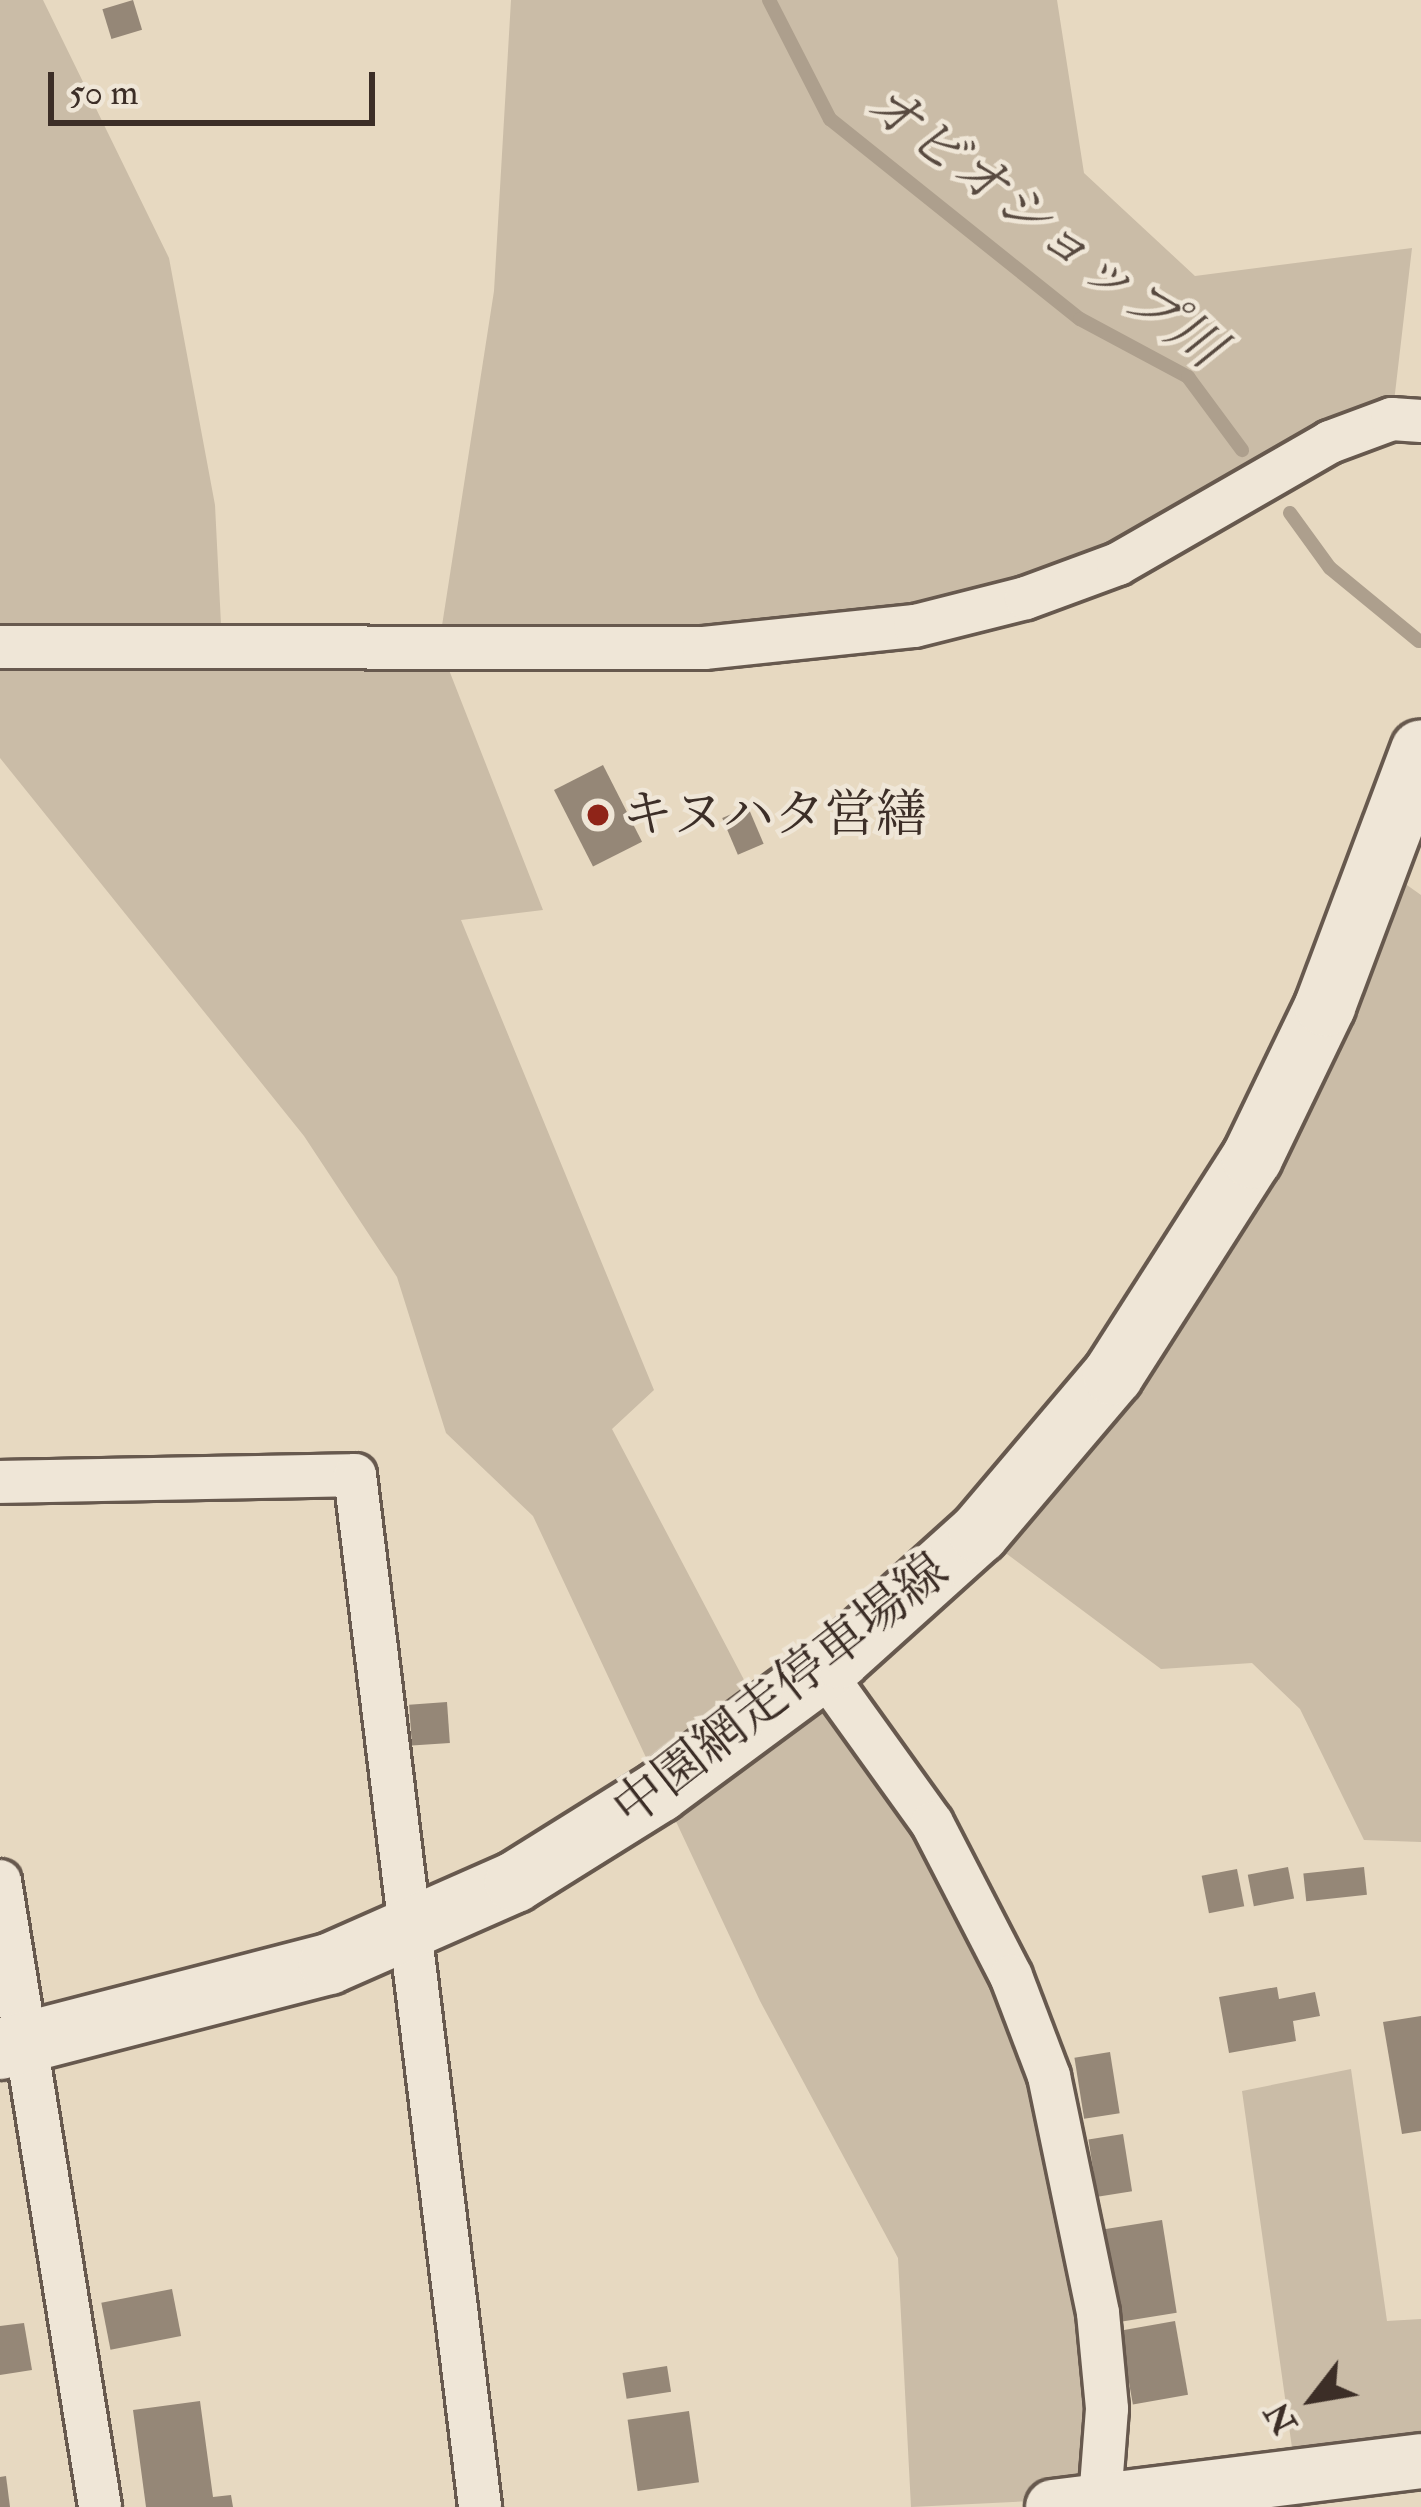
<!DOCTYPE html>
<html>
<head>
<meta charset="utf-8">
<style>
	body { margin:0 }
	#map { position:relative; width:1421px; height:2507px; overflow:hidden; background:#e7d9c1; font-family:"IM FELL Double Pica","Noto Serif JP",serif }
	div>[style] { position:absolute }
	.green>* { inset:0; background:#cabca7 }
	.stream>* { height:14px; margin:-7px; padding:0 7px; transform-origin:7px; border-radius:7px; background:#ad9f8d }
	.building>* { inset:0; background:#958777; transform-origin:0 0 }
	.roads { filter:drop-shadow(3px 0 #67594e) drop-shadow(-3px 0 #67594e) drop-shadow(0 3px #67594e) drop-shadow(0 -3px #67594e) }
	.minor>* { height:42px; margin:-21px; padding:0 21px; transform-origin:21px; border-radius:21px; background:#efe6d7 }
	.tertiary>* { height:54px; margin:-27px; padding:0 27px; transform-origin:27px; border-radius:27px; background:#efe6d7 }
	.secondary>* { height:60px; margin:-30px; padding:0 30px; transform-origin:30px; border-radius:30px; background:#efe6d7 }
	.dots>* { width:33px; height:33px; translate:-50% -50%; box-sizing:border-box; border:6px solid #efe6d7; border-radius:50% }
	span { translate:-50% -50%; white-space:nowrap; text-align:center; line-height:1.15; -webkit-text-stroke:9px #efe6d7; paint-order:stroke }
	.poi-label { font-size:51px; color:#3c2e27 }
	.left { translate:0 -50%; text-align:left }
	.street-label { font-size:51px; color:#3c2e27 }
	.water-label { font-size:54px; color:#584a40; font-style:italic }
	.north { position:absolute; left:1253px; top:2339px; width:120px; height:120px; -webkit-text-stroke:9px #efe6d7; paint-order:stroke; rotate:239deg; font-size:33px; font-weight:700; line-height:48px; text-align:center; color:#3c2e27 }
	.north::after { content:''; display:block; margin:auto; width:42px; height:54px; background:#3c2e27; clip-path:polygon(50% 0,100% 100%,50% 72%,0 100%) }
	.scale { position:absolute; left:48px; top:72px; width:327px; height:54px; box-sizing:border-box; border:6px solid #3c2e27; border-top:0; padding-left:15px; font-size:36px; line-height:42px; white-space:nowrap; color:#3c2e27; -webkit-text-stroke:9px #efe6d7; paint-order:stroke }
</style>
</head>
<body>
<div id="map">
	<div class="green">
		<div style="clip-path:polygon(0 0,43px 0,169px 258px,215px 505px,222px 644px,439px 645px,494px 291px,511px 0,1057px 0,1084px 173px,1195px 276px,1412px 248px,1392px 419px,1256px 487px,915px 626px,440px 647px,543px 910px,461px 920px,654px 1390px,612px 1429px,762px 1714px,822px 1670px,1011px 1976px,1107px 2409px,1071px 2499px,911px 2507px,898px 2258px,760px 2001px,533px 1516px,446px 1433px,397px 1277px,304px 1136px,0 758px)"></div>
		<div style="clip-path:polygon(1380px 866px,1421px 895px,1421px 1842px,1364px 1840px,1300px 1709px,1252px 1663px,1161px 1669px,979px 1533px,1113px 1375px)"></div>
		<div style="clip-path:polygon(1351px 2069px,1387px 2321px,1421px 2319px,1421px 2436px,1293px 2455px,1242px 2091px)"></div>
	</div>
	<div class="stream">
		<div style="left:769px;top:0;width:134px;rotate:62.9deg"></div>
		<div style="left:830px;top:119px;width:320px;rotate:38.7deg"></div>
		<div style="left:1080px;top:319px;width:123px;rotate:28.2deg"></div>
		<div style="left:1188px;top:377px;width:91px;rotate:53.5deg"></div>
		<div style="left:1290px;top:513px;width:68px;rotate:54deg"></div>
		<div style="left:1330px;top:568px;width:115px;rotate:39.4deg"></div>
	</div>
	<div class="building">
		<div style="left:133px;top:0;width:31px;height:32px;rotate:73deg"></div>
		<div style="left:603px;top:765px;width:86px;height:55px;rotate:63deg"></div>
		<div style="left:748px;top:807px;width:40px;height:28px;rotate:67deg"></div>
		<div style="left:447px;top:1702px;width:41px;height:38px;rotate:86deg"></div>
		<div style="left:1288px;top:1867px;width:32px;height:41px;rotate:79deg"></div>
		<div style="left:1364px;top:1867px;width:28px;height:61px;rotate:84deg"></div>
		<div style="left:1237px;top:1869px;width:38px;height:36px;rotate:79deg"></div>
		<div style="clip-path:polygon(1277px 1987px,1279px 1999px,1315px 1992px,1320px 2016px,1293px 2021px,1296px 2041px,1229px 2053px,1219px 1997px)"></div>
		<div style="clip-path:polygon(1421px 2016px,1421px 2131px,1402px 2134px,1383px 2022px)"></div>
		<div style="left:1110px;top:2052px;width:62px;height:36px;rotate:81deg"></div>
		<div style="left:1123px;top:2134px;width:58px;height:35px;rotate:81deg"></div>
		<div style="left:1162px;top:2220px;width:94px;height:60px;rotate:81deg"></div>
		<div style="left:172px;top:2289px;width:48px;height:72px;rotate:79deg"></div>
		<div style="left:1175px;top:2321px;width:75px;height:56px;rotate:80deg"></div>
		<div style="clip-path:polygon(24px 2323px,32px 2370px,0 2375px,0 2326px)"></div>
		<div style="left:667px;top:2366px;width:26px;height:45px;rotate:81deg"></div>
		<div style="clip-path:polygon(200px 2401px,213px 2497px,231px 2495px,233px 2507px,146px 2507px,133px 2410px)"></div>
		<div style="left:689px;top:2411px;width:72px;height:62px;rotate:82deg"></div>
		<div style="clip-path:polygon(6px 2476px,10px 2507px,0 2507px,0 2477px)"></div>
	</div>
	<div class="roads">
		<div class="minor">
			<div style="left:0;top:647px;width:704px;rotate:0.08deg"></div>
			<div style="left:704px;top:648px;width:212px;rotate:-6deg"></div>
			<div style="left:915px;top:626px;width:114px;rotate:-14.2deg"></div>
			<div style="left:1026px;top:598px;width:98px;rotate:-20.3deg"></div>
			<div style="left:1118px;top:564px;width:245px;rotate:-29.9deg"></div>
			<div style="left:1330px;top:442px;width:66px;rotate:-20.4deg"></div>
			<div style="left:1392px;top:419px;width:29px;rotate:4deg"></div>
			<div style="left:0;top:1482px;width:355px;rotate:-1.1deg"></div>
			<div style="left:355px;top:1475px;width:1040px;rotate:83.09deg"></div>
			<div style="left:822px;top:1670px;width:188px;rotate:54.3deg"></div>
			<div style="left:932px;top:1823px;width:172px;rotate:62.7deg"></div>
			<div style="left:1011px;top:1976px;width:107px;rotate:69.2deg"></div>
			<div style="left:1049px;top:2076px;width:242px;rotate:78.3deg"></div>
			<div style="left:1098px;top:2313px;width:96px;rotate:84.6deg"></div>
			<div style="left:1107px;top:2409px;width:92px;rotate:94.4deg"></div>
			<div style="left:0;top:1881px;width:634px;rotate:80.92deg"></div>
		</div>
		<div class="tertiary">
			<div style="left:1053px;top:2507px;width:371px;rotate:-7.1deg"></div>
		</div>
		<div class="secondary">
			<div style="left:0;top:2049px;width:340px;rotate:-14.5deg"></div>
			<div style="left:329px;top:1964px;width:203px;rotate:-23.8deg"></div>
			<div style="left:515px;top:1882px;width:170px;rotate:-32deg"></div>
			<div style="left:659px;top:1792px;width:225px;rotate:-36.5deg"></div>
			<div style="left:840px;top:1658px;width:187px;rotate:-42deg"></div>
			<div style="left:979px;top:1533px;width:207px;rotate:-49.7deg"></div>
			<div style="left:1113px;top:1375px;width:258px;rotate:-57.4deg"></div>
			<div style="left:1252px;top:1158px;width:169px;rotate:-64.3deg"></div>
			<div style="left:1325px;top:1006px;width:273px;rotate:-69.4deg"></div>
		</div>
	</div>
	<div class="dots">
		<div style="left:598px;top:815px;background:#8f2418"></div>
	</div>
	<div class="poi-label">
		<span class="left" style="left:622px;top:815px">キヌハタ営繕</span>
	</div>
	<div class="street-label">
		<span style="left:781px;top:1690px;rotate:-38deg">中園網走停車場線</span>
	</div>
	<div class="water-label">
		<span style="left:1044px;top:226px;rotate:37deg">オビオショップ川</span>
	</div>
	<div class="north">N</div>
	<div class="scale">50 m</div>
</div>
</body>
</html>
